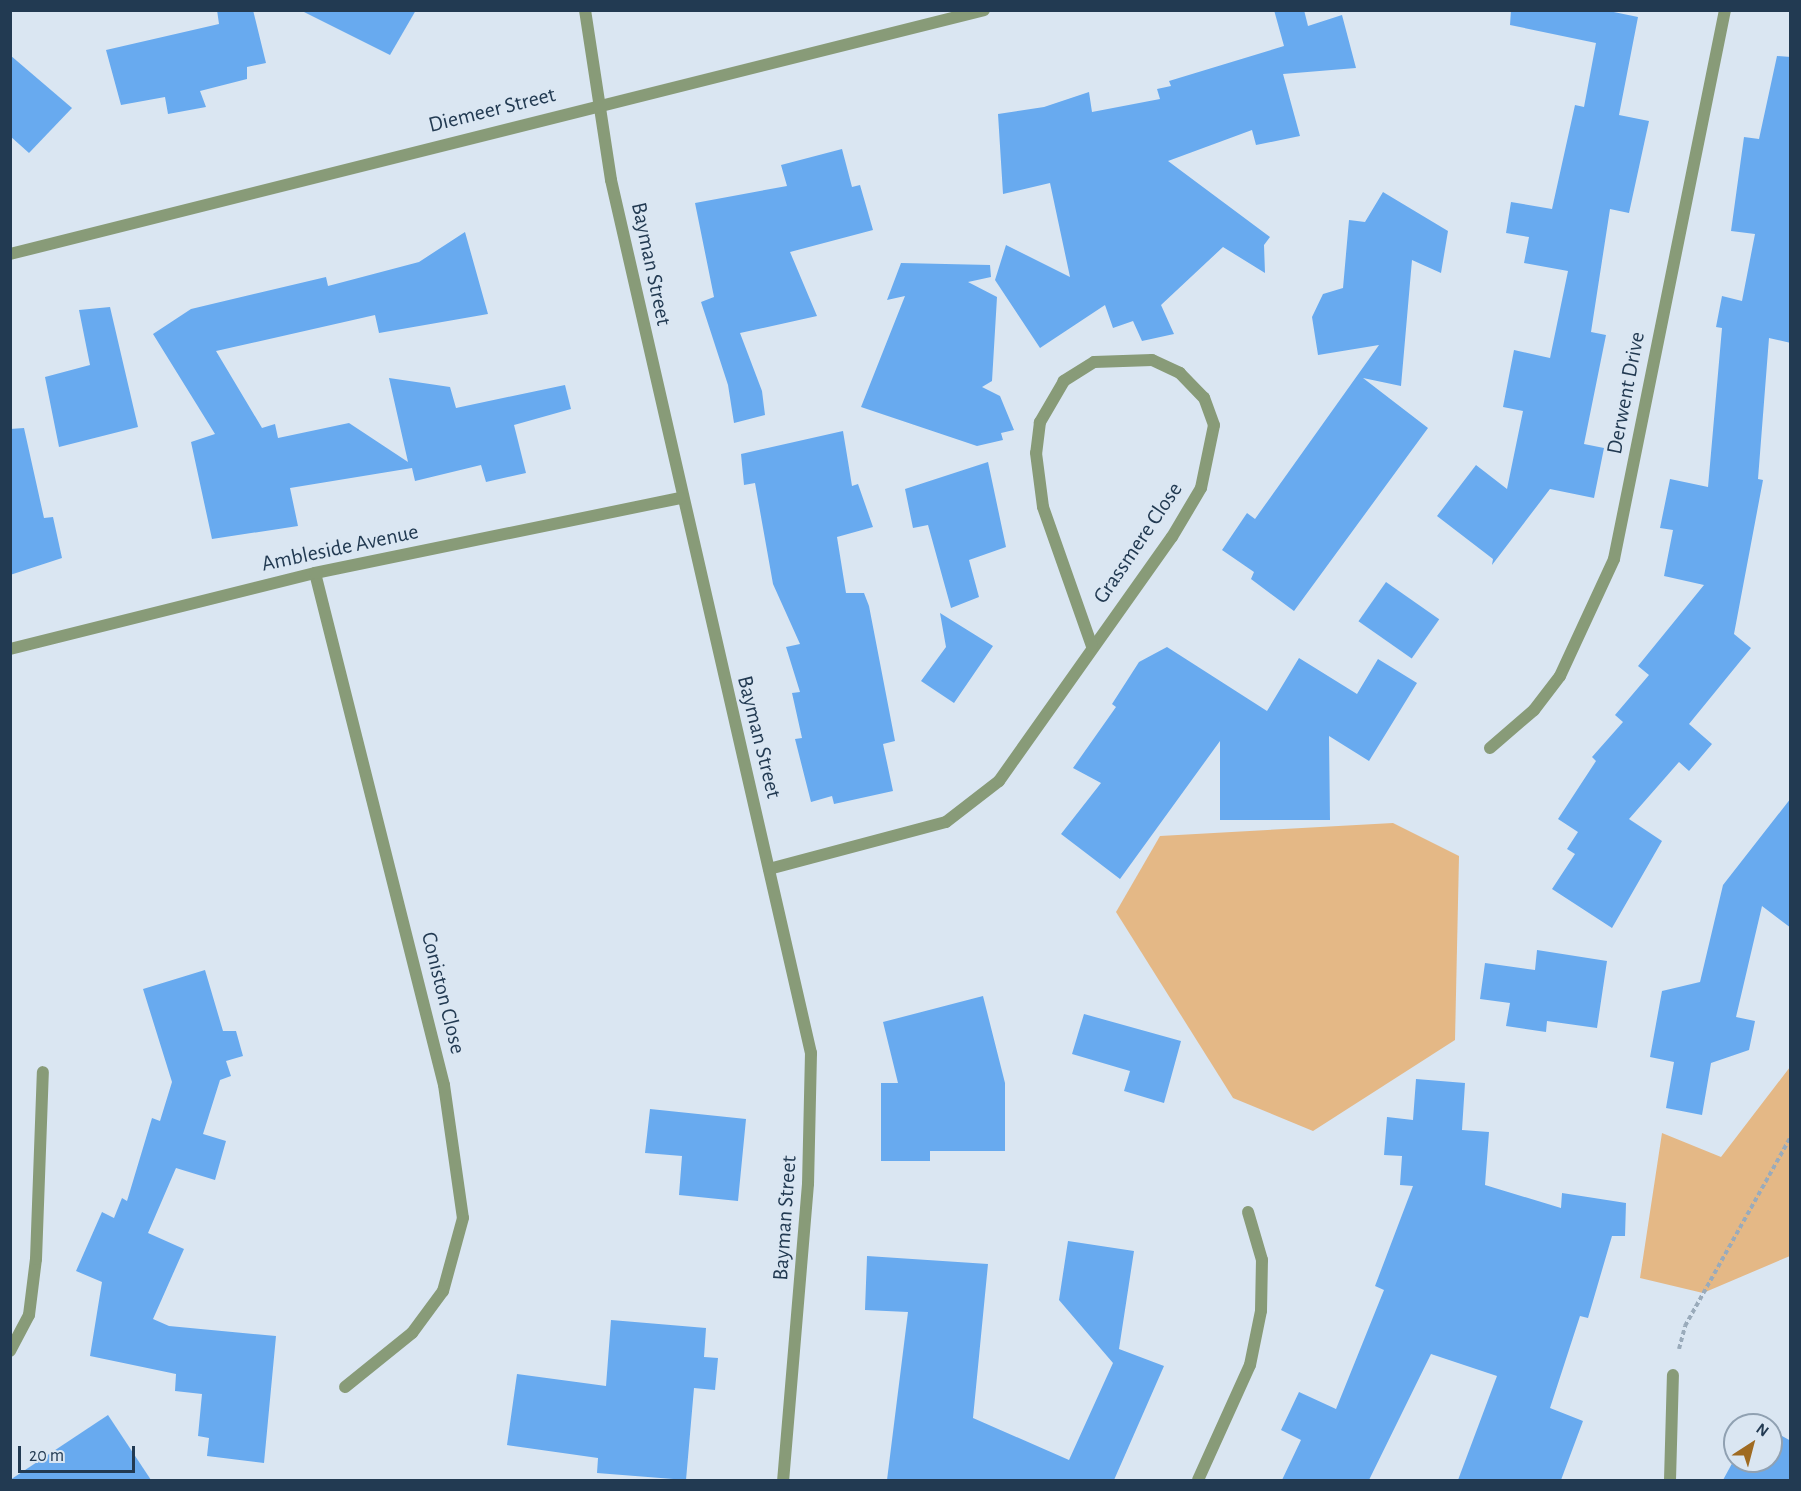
<!DOCTYPE html>
<html>
<head>
<meta charset="utf-8">
<style>
	body { margin:0 }
	#map { position:relative; width:1801px; height:1491px; overflow:hidden; background:#dae6f2; font-family:"Alegreya Sans",sans-serif }
	div>[style] { position:absolute }
	.green>* { inset:0; background:#e4b886 }
	.building>* { inset:0; background:#68aaef; transform-origin:0 0 }
	.path>* { height:4px; margin-top:-2px; transform-origin:0; background:repeating-linear-gradient(90deg,#9aabbb 0 4.5px,transparent 0 7.5px) }
	.minor>* { height:12px; margin:-6px; padding:0 6px; transform-origin:6px; border-radius:6px; background:#889b78 }
	.tertiary>* { height:12px; margin:-6px; padding:0 6px; transform-origin:6px; border-radius:6px; background:#889b78 }
	span { translate:-50% -50%; white-space:nowrap; text-align:center; line-height:1.15; -webkit-text-stroke:4.5px #dae6f2; paint-order:stroke }
	.street-label { font-size:22px; color:#223a52 }
	.frame { position:absolute; inset:0; border:12px solid #223a52; pointer-events:none }
	.north { position:absolute; left:1723px; top:1413px; width:60px; height:60px; box-sizing:border-box; background:#dae6f2; border:2px solid #90a1b2; border-radius:50%; rotate:36deg; font-size:16px; font-weight:700; line-height:24px; text-align:center; color:#223a52 }
	.north::after { content:''; display:block; margin:auto; width:21px; height:27px; background:#9f6b22; clip-path:polygon(50% 0,100% 100%,50% 72%,0 100%) }
	.scale { position:absolute; left:18px; top:1446px; width:117px; height:27px; box-sizing:border-box; border:3px solid #223a52; border-top:0; padding-left:8px; font-size:18px; line-height:21px; white-space:nowrap; color:#223a52; -webkit-text-stroke:4px #dae6f2; paint-order:stroke }
</style>
</head>
<body>
<div id="map">
	<div class="green">
		<div style="clip-path:polygon(1393px 823px,1459px 856px,1455px 1040px,1313px 1131px,1233px 1098px,1116px 912px,1160px 836px)"></div>
		<div style="clip-path:polygon(1790px 1067px,1790px 1256px,1703px 1293px,1640px 1278px,1662px 1133px,1721px 1157px)"></div>
	</div>
	<div class="building">
		<div style="clip-path:polygon(217px 10px,253px 10px,266px 63px,247px 67px,247px 79px,200px 91px,206px 107px,168px 114px,165px 97px,121px 105px,106px 50px,219px 24px)"></div>
		<div style="clip-path:polygon(300px 10px,416px 10px,390px 55px)"></div>
		<div style="clip-path:polygon(1274px 10px,1304px 10px,1308px 26px,1342px 15px,1356px 68px,1283px 74px,1300px 136px,1256px 145px,1252px 130px,1168px 161px,1270px 237px,1264px 245px,1265px 273px,1223px 247px,1161px 305px,1174px 334px,1142px 341px,1133px 321px,1113px 328px,1105px 305px,1040px 348px,995px 280px,1006px 245px,1070px 277px,1050px 183px,1003px 194px,998px 114px,1044px 107px,1089px 92px,1092px 112px,1160px 99px,1157px 89px,1171px 86px,1169px 81px,1284px 46px)"></div>
		<div style="clip-path:polygon(1511px 10px,1604px 10px,1638px 17px,1619px 115px,1649px 121px,1629px 213px,1610px 209px,1591px 332px,1606px 335px,1584px 444px,1604px 448px,1594px 498px,1550px 489px,1492px 565px,1493px 559px,1437px 516px,1476px 465px,1507px 489px,1523px 411px,1503px 407px,1514px 350px,1550px 358px,1568px 271px,1524px 263px,1529px 237px,1506px 233px,1511px 202px,1552px 209px,1575px 105px,1584px 107px,1596px 43px,1510px 25px)"></div>
		<div style="clip-path:polygon(10px 55px,72px 108px,29px 153px,10px 136px)"></div>
		<div style="clip-path:polygon(1777px 56px,1791px 57px,1791px 343px,1769px 338px,1758px 479px,1763px 480px,1734px 634px,1751px 648px,1689px 724px,1712px 744px,1689px 771px,1679px 762px,1629px 819px,1662px 841px,1612px 928px,1552px 889px,1575px 854px,1567px 849px,1578px 832px,1558px 819px,1596px 761px,1592px 757px,1623px 722px,1615px 715px,1649px 675px,1638px 666px,1704px 585px,1664px 576px,1673px 530px,1660px 528px,1670px 479px,1708px 487px,1722px 328px,1716px 327px,1722px 296px,1742px 301px,1755px 234px,1731px 231px,1744px 137px,1759px 139px)"></div>
		<div style="clip-path:polygon(842px 149px,852px 187px,860px 185px,873px 230px,790px 252px,817px 316px,740px 333px,762px 391px,765px 415px,734px 423px,728px 385px,701px 302px,714px 297px,695px 203px,787px 186px,781px 165px)"></div>
		<div style="clip-path:polygon(1383px 192px,1448px 231px,1441px 273px,1412px 260px,1401px 386px,1363px 378px,1428px 428px,1294px 611px,1251px 579px,1254px 572px,1222px 550px,1247px 513px,1255px 519px,1379px 345px,1318px 355px,1312px 317px,1323px 294px,1343px 288px,1349px 220px,1365px 222px)"></div>
		<div style="clip-path:polygon(465px 232px,488px 314px,379px 333px,375px 315px,216px 351px,262px 428px,275px 424px,278px 438px,349px 423px,408px 462px,389px 378px,450px 387px,456px 408px,565px 385px,571px 409px,514px 425px,526px 473px,486px 482px,481px 465px,415px 481px,412px 468px,290px 488px,298px 526px,212px 539px,191px 442px,215px 434px,153px 334px,191px 309px,326px 277px,328px 286px,419px 262px)"></div>
		<div style="clip-path:polygon(901px 263px,990px 265px,991px 277px,968px 282px,997px 297px,992px 381px,982px 387px,1000px 396px,1014px 430px,1001px 433px,1003px 440px,977px 446px,861px 407px,905px 296px,887px 300px)"></div>
		<div style="clip-path:polygon(110px 307px,138px 427px,59px 447px,45px 377px,90px 365px,79px 310px)"></div>
		<div style="clip-path:polygon(24px 428px,44px 518px,53px 517px,62px 558px,10px 575px,10px 429px)"></div>
		<div style="clip-path:polygon(843px 431px,852px 486px,858px 484px,873px 527px,837px 537px,846px 593px,864px 593px,869px 606px,895px 741px,883px 744px,893px 791px,834px 804px,832px 796px,811px 802px,795px 739px,802px 738px,792px 693px,800px 692px,786px 647px,800px 644px,773px 584px,755px 483px,744px 485px,741px 454px)"></div>
		<div style="clip-path:polygon(988px 462px,1006px 547px,969px 560px,979px 597px,951px 608px,928px 525px,913px 528px,905px 489px)"></div>
		<div style="left:1386px;top:582px;width:65px;height:48px;rotate:35deg"></div>
		<div style="clip-path:polygon(940px 613px,993px 646px,954px 703px,921px 681px,946px 647px)"></div>
		<div style="clip-path:polygon(1167px 647px,1267px 711px,1299px 658px,1357px 694px,1378px 659px,1417px 683px,1369px 761px,1329px 736px,1330px 820px,1220px 820px,1220px 741px,1120px 879px,1061px 834px,1101px 783px,1073px 768px,1116px 707px,1112px 704px,1139px 662px)"></div>
		<div style="clip-path:polygon(1791px 798px,1791px 928px,1762px 906px,1736px 1017px,1755px 1021px,1749px 1050px,1711px 1063px,1702px 1115px,1666px 1108px,1674px 1062px,1650px 1057px,1662px 991px,1700px 982px,1723px 885px)"></div>
		<div style="clip-path:polygon(1537px 950px,1607px 961px,1597px 1028px,1547px 1021px,1546px 1032px,1506px 1026px,1510px 1003px,1480px 999px,1485px 963px,1535px 970px)"></div>
		<div style="clip-path:polygon(205px 970px,223px 1031px,236px 1031px,243px 1056px,226px 1061px,231px 1076px,220px 1080px,203px 1134px,226px 1141px,215px 1180px,176px 1168px,148px 1233px,184px 1249px,153px 1319px,169px 1326px,276px 1336px,264px 1463px,207px 1456px,209px 1438px,198px 1436px,202px 1394px,175px 1391px,176px 1374px,90px 1356px,102px 1282px,76px 1271px,102px 1212px,114px 1218px,122px 1198px,127px 1201px,152px 1118px,160px 1121px,172px 1082px,143px 989px)"></div>
		<div style="clip-path:polygon(983px 996px,1005px 1083px,1005px 1151px,930px 1151px,930px 1161px,881px 1161px,881px 1083px,898px 1083px,883px 1022px)"></div>
		<div style="clip-path:polygon(1084px 1014px,1181px 1041px,1164px 1103px,1124px 1091px,1130px 1071px,1072px 1054px)"></div>
		<div style="clip-path:polygon(1416px 1079px,1465px 1083px,1462px 1130px,1489px 1132px,1485px 1185px,1561px 1208px,1562px 1193px,1626px 1203px,1625px 1236px,1612px 1236px,1588px 1318px,1580px 1316px,1550px 1408px,1583px 1421px,1561px 1480px,1458px 1480px,1497px 1376px,1431px 1354px,1369px 1480px,1282px 1480px,1301px 1440px,1281px 1430px,1299px 1392px,1336px 1409px,1384px 1290px,1375px 1286px,1413px 1186px,1400px 1185px,1402px 1156px,1384px 1155px,1387px 1117px,1413px 1120px)"></div>
		<div style="clip-path:polygon(650px 1109px,746px 1119px,738px 1201px,679px 1195px,682px 1156px,645px 1153px)"></div>
		<div style="clip-path:polygon(1068px 1241px,1134px 1251px,1119px 1349px,1164px 1366px,1114px 1480px,887px 1480px,908px 1312px,865px 1310px,867px 1256px,988px 1264px,973px 1418px,1069px 1460px,1113px 1363px,1059px 1300px)"></div>
		<div style="clip-path:polygon(611px 1320px,706px 1328px,704px 1357px,718px 1358px,715px 1390px,694px 1388px,686px 1480px,597px 1473px,598px 1458px,507px 1445px,517px 1374px,606px 1386px)"></div>
		<div style="clip-path:polygon(108px 1415px,151px 1480px,10px 1480px)"></div>
		<div style="clip-path:polygon(1771px 1430px,1791px 1441px,1791px 1480px,1723px 1480px,1735px 1458px,1771px 1461px)"></div>
	</div>
	<div class="path">
		<div style="left:1679px;top:1349px;width:24px;rotate:-75deg"></div>
		<div style="left:1685px;top:1326px;width:215px;rotate:-60.8deg"></div>
	</div>
	<div class="minor">
		<div style="left:585px;top:10px;width:172px;rotate:81.3deg"></div>
		<div style="left:611px;top:180px;width:896px;rotate:77.1deg"></div>
		<div style="left:811px;top:1053px;width:131px;rotate:91.3deg"></div>
		<div style="left:808px;top:1184px;width:297px;rotate:94.8deg"></div>
		<div style="left:315px;top:573px;width:528px;rotate:75.86deg"></div>
		<div style="left:444px;top:1085px;width:134px;rotate:81.9deg"></div>
		<div style="left:463px;top:1218px;width:76px;rotate:105.3deg"></div>
		<div style="left:443px;top:1291px;width:52px;rotate:126.4deg"></div>
		<div style="left:412px;top:1333px;width:86px;rotate:141.1deg"></div>
		<div style="left:10px;top:649px;width:314px;rotate:-14deg"></div>
		<div style="left:315px;top:573px;width:373px;rotate:-11.6deg"></div>
		<div style="left:1490px;top:748px;width:58px;rotate:-40.8deg"></div>
		<div style="left:1534px;top:710px;width:43px;rotate:-52.6deg"></div>
		<div style="left:1560px;top:676px;width:129px;rotate:-65.2deg"></div>
		<div style="left:1614px;top:559px;width:560px;rotate:-78.57deg"></div>
		<div style="left:769px;top:869px;width:183px;rotate:-14.9deg"></div>
		<div style="left:946px;top:822px;width:67px;rotate:-37.7deg"></div>
		<div style="left:999px;top:781px;width:299px;rotate:-54.7deg"></div>
		<div style="left:1172px;top:537px;width:57px;rotate:-59.4deg"></div>
		<div style="left:1201px;top:488px;width:64px;rotate:-78.3deg"></div>
		<div style="left:1214px;top:425px;width:29px;rotate:-110deg"></div>
		<div style="left:1204px;top:398px;width:35px;rotate:-134deg"></div>
		<div style="left:1180px;top:373px;width:31px;rotate:-155deg"></div>
		<div style="left:1152px;top:360px;width:58px;rotate:178deg"></div>
		<div style="left:1094px;top:362px;width:36px;rotate:148deg"></div>
		<div style="left:1064px;top:381px;width:48px;rotate:120.3deg"></div>
		<div style="left:1040px;top:422px;width:31px;rotate:97deg"></div>
		<div style="left:1036px;top:453px;width:54px;rotate:82.6deg"></div>
		<div style="left:1043px;top:507px;width:147px;rotate:70.6deg"></div>
		<div style="left:10px;top:1351px;width:41px;rotate:-62.2deg"></div>
		<div style="left:29px;top:1315px;width:56px;rotate:-82.9deg"></div>
		<div style="left:36px;top:1259px;width:187px;rotate:-87.9deg"></div>
		<div style="left:1198px;top:1480px;width:126px;rotate:-65.7deg"></div>
		<div style="left:1250px;top:1365px;width:55px;rotate:-78.5deg"></div>
		<div style="left:1261px;top:1311px;width:51px;rotate:-88.9deg"></div>
		<div style="left:1262px;top:1260px;width:50px;rotate:-106.3deg"></div>
		<div style="left:1670px;top:1480px;width:105px;rotate:-88.4deg"></div>
	</div>
	<div class="tertiary">
		<div style="left:10px;top:254px;width:1004px;rotate:-14.06deg"></div>
	</div>
	<div class="street-label">
		<span style="left:492px;top:110px;rotate:-14deg">Diemeer Street</span>
		<span style="left:651px;top:264px;rotate:78deg">Bayman Street</span>
		<span style="left:1626px;top:393px;rotate:-79deg">Derwent Drive</span>
		<span style="left:1138px;top:543px;rotate:-56deg">Grassmere Close</span>
		<span style="left:340px;top:548px;rotate:-12deg">Ambleside Avenue</span>
		<span style="left:759px;top:737px;rotate:76deg">Bayman Street</span>
		<span style="left:443px;top:993px;rotate:76deg">Coniston Close</span>
		<span style="left:785px;top:1218px;rotate:-86deg">Bayman Street</span>
	</div>
	<div class="frame"></div>
	<div class="north">N</div>
	<div class="scale">20 m</div>
</div>
</body>
</html>
